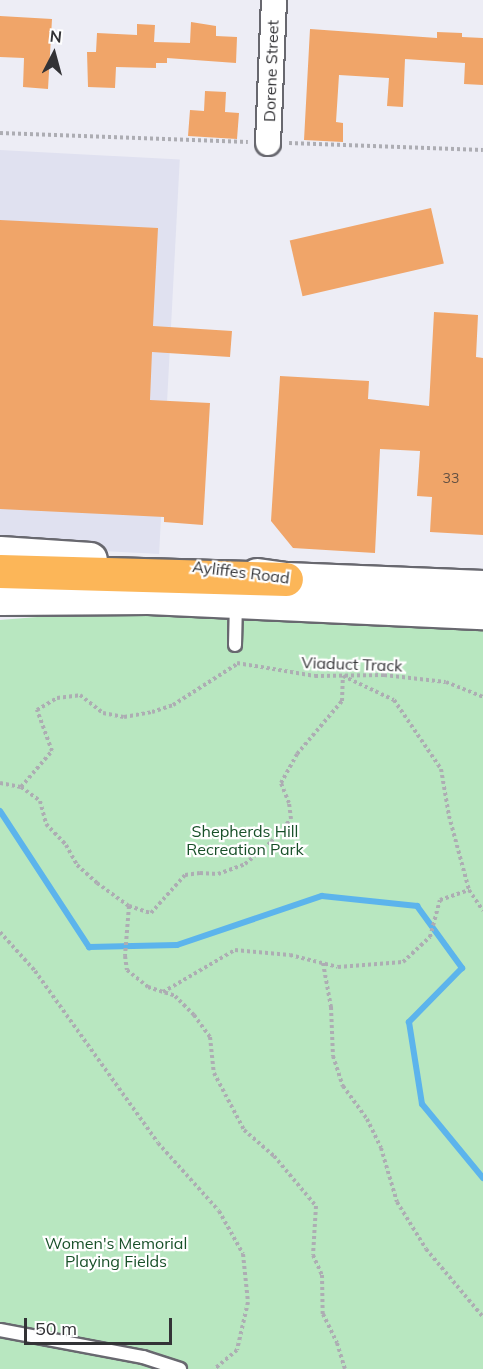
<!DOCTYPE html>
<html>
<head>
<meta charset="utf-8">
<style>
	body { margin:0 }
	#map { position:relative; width:483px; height:1369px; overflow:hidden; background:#ededf5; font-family:Mulish,sans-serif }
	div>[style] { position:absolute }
	.built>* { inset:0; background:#e0e1f0; transform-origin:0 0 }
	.green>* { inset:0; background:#b8e7c0 }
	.stream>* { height:6px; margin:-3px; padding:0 3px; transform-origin:3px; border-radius:3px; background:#5cb4ec }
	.building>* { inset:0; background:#f0a569; transform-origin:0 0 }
	.path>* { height:4px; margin-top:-2px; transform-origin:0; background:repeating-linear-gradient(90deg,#adadb3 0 3px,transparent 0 6px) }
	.roads { filter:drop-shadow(2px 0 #68686f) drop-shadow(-2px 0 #68686f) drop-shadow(0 2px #68686f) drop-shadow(0 -2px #68686f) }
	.lane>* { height:12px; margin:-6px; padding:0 6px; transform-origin:6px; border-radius:6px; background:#fff }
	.street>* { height:24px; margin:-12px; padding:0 12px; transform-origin:12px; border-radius:12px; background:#fff }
	.secondary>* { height:33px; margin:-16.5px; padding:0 16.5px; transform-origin:16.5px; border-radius:16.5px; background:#fff }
	.highway>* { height:33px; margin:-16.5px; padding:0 16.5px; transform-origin:16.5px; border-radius:16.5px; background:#fcb658 }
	span { translate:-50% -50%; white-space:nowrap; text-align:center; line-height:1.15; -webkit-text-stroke:4.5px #fff; paint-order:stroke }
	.number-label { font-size:14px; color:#625043 }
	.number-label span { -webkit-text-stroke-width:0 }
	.street-label { font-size:16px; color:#333336 }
	.park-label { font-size:16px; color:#185029 }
	.north { position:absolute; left:24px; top:24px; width:60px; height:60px; -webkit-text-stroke:4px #fff; paint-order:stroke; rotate:6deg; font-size:16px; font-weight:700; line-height:24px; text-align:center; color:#333336 }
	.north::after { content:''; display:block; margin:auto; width:21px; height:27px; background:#333336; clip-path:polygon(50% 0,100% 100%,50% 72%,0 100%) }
	.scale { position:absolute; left:24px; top:1318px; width:148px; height:27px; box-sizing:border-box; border:3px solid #333336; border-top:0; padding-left:8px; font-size:18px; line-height:21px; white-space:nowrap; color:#333336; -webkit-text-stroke:4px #fff; paint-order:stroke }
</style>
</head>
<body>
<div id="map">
	<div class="built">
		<div style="left:0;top:150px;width:180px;height:395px;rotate:3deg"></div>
	</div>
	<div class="green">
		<div style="clip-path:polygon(236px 601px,483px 612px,483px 1369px,0 1369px,0 620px)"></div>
	</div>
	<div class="stream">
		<div style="left:0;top:811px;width:163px;rotate:56.8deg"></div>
		<div style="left:89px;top:947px;width:88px;rotate:-1.3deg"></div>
		<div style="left:177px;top:945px;width:153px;rotate:-18.7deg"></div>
		<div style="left:322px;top:896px;width:96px;rotate:6deg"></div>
		<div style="left:417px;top:906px;width:77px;rotate:54deg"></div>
		<div style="left:462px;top:968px;width:76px;rotate:134.5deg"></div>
		<div style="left:409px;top:1022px;width:83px;rotate:81deg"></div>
		<div style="left:422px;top:1104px;width:96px;rotate:50.5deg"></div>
	</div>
	<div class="building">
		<div style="clip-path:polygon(0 16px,52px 19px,48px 89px,23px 87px,24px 58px,0 57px)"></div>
		<div style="clip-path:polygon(191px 22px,216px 26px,216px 36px,237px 37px,236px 63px,167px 58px,167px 63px,156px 63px,156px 68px,116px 67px,115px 88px,88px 87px,87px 52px,96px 52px,97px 33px,137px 35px,137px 24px,155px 25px,154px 42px,190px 43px)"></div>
		<div style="clip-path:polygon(310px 29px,437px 38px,437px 32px,462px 33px,462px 37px,483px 38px,483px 85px,464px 84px,465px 63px,405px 59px,403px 107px,387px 106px,389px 78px,339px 75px,336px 122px,343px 123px,343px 142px,304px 140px)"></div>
		<div style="clip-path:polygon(205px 91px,226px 92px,225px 112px,239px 113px,237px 139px,188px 136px,190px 110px,204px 111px)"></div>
		<div style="left:431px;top:208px;width:57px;height:145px;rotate:77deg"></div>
		<div style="clip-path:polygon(0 220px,158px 228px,153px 326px,232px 331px,230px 357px,152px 352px,150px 400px,210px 403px,203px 525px,164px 522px,164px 517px,0 509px)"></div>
		<div style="clip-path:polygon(434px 312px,478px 315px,476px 357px,483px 358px,483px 535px,430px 532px,432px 497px,417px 496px,420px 451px,380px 449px,375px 553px,293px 548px,271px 521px,280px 376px,369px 381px,368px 399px,429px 406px)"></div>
	</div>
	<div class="path">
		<div style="left:0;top:133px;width:248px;rotate:2.1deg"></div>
		<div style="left:289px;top:143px;width:194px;rotate:2.1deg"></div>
		<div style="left:237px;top:663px;width:79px;rotate:9.5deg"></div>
		<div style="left:315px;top:676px;width:69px;rotate:-0.8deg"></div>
		<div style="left:384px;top:675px;width:62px;rotate:6.4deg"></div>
		<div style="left:446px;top:682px;width:40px;rotate:22deg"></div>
		<div style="left:0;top:783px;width:21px;rotate:11deg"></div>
		<div style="left:21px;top:787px;width:24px;rotate:36deg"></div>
		<div style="left:40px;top:801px;width:24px;rotate:75deg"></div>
		<div style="left:46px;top:824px;width:29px;rotate:46deg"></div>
		<div style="left:66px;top:845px;width:23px;rotate:61deg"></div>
		<div style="left:77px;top:865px;width:27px;rotate:42deg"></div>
		<div style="left:97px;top:883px;width:39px;rotate:36deg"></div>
		<div style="left:129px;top:906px;width:50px;rotate:94.6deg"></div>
		<div style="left:125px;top:956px;width:14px;rotate:82deg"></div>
		<div style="left:127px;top:970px;width:27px;rotate:39deg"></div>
		<div style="left:148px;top:987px;width:28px;rotate:18deg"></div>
		<div style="left:175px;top:996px;width:27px;rotate:45deg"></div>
		<div style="left:194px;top:1015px;width:27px;rotate:54deg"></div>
		<div style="left:210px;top:1037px;width:36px;rotate:84deg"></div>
		<div style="left:214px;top:1073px;width:64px;rotate:62.2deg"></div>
		<div style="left:244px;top:1130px;width:40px;rotate:41deg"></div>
		<div style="left:274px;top:1156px;width:65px;rotate:50deg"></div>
		<div style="left:316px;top:1206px;width:49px;rotate:93.5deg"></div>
		<div style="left:313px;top:1255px;width:22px;rotate:66deg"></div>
		<div style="left:322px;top:1275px;width:39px;rotate:89deg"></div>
		<div style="left:323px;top:1314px;width:32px;rotate:64deg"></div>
		<div style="left:337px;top:1343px;width:27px;rotate:73deg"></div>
		<div style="left:21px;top:787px;width:48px;rotate:-49.3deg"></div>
		<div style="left:52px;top:751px;width:44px;rotate:-110.1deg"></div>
		<div style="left:37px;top:710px;width:23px;rotate:-31deg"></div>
		<div style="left:57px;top:698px;width:23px;rotate:-7deg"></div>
		<div style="left:80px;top:695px;width:29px;rotate:38deg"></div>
		<div style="left:103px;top:713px;width:21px;rotate:11deg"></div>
		<div style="left:124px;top:717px;width:28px;rotate:-10deg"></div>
		<div style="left:152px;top:712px;width:22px;rotate:-18deg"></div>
		<div style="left:173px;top:705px;width:76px;rotate:-32.6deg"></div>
		<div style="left:129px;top:906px;width:23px;rotate:18deg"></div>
		<div style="left:151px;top:913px;width:51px;rotate:-48.2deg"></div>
		<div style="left:185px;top:875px;width:15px;rotate:-8deg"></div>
		<div style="left:200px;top:873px;width:18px;rotate:3deg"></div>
		<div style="left:218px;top:874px;width:29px;rotate:-20deg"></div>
		<div style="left:245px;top:864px;width:34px;rotate:-40deg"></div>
		<div style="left:271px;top:842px;width:30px;rotate:-49deg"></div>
		<div style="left:291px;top:819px;width:16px;rotate:-97deg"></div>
		<div style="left:289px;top:803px;width:22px;rotate:-112deg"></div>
		<div style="left:281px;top:783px;width:33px;rotate:-61deg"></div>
		<div style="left:297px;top:754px;width:70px;rotate:-49.7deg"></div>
		<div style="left:342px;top:701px;width:25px;rotate:-88deg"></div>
		<div style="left:343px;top:676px;width:56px;rotate:25.2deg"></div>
		<div style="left:394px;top:700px;width:83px;rotate:55.7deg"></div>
		<div style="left:441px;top:769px;width:48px;rotate:80.3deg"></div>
		<div style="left:449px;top:816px;width:77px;rotate:74.9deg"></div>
		<div style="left:0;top:932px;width:52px;rotate:48.1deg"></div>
		<div style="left:35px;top:971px;width:211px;rotate:54.4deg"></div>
		<div style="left:158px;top:1143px;width:91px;rotate:48.1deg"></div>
		<div style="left:219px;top:1211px;width:49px;rotate:60.8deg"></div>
		<div style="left:243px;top:1254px;width:48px;rotate:84.1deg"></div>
		<div style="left:248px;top:1302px;width:49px;rotate:102.9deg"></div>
		<div style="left:237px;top:1350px;width:30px;rotate:140deg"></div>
		<div style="left:323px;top:963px;width:45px;rotate:79.7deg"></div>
		<div style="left:331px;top:1007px;width:49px;rotate:87.7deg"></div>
		<div style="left:333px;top:1056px;width:32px;rotate:72deg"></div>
		<div style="left:343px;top:1086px;width:41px;rotate:54deg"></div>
		<div style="left:367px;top:1119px;width:32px;rotate:64deg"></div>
		<div style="left:381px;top:1148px;width:56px;rotate:73.5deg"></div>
		<div style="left:397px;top:1202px;width:55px;rotate:58.3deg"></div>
		<div style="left:426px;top:1249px;width:89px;rotate:50deg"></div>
		<div style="left:163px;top:992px;width:83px;rotate:-30.3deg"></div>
		<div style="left:235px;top:950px;width:55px;rotate:5.2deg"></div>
		<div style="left:290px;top:955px;width:49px;rotate:14deg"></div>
		<div style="left:338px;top:967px;width:65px;rotate:-4.4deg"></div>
		<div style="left:403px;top:962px;width:37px;rotate:-43deg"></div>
		<div style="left:430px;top:937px;width:38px;rotate:-75deg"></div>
		<div style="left:440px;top:900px;width:31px;rotate:-19deg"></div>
		<div style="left:469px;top:890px;width:25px;rotate:56deg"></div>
	</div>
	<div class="roads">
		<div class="lane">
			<div style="left:235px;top:645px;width:44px;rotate:-88.7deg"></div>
			<div style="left:0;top:1330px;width:146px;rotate:10.7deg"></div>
			<div style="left:143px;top:1357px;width:39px;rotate:18deg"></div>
		</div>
		<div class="street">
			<div style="left:268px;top:143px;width:143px;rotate:-87.6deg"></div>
		</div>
		<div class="secondary">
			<div style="left:0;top:553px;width:90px;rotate:3.8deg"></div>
			<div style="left:257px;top:575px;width:29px;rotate:8deg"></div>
			<div style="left:286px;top:579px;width:197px;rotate:2.3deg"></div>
			<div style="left:0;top:598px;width:148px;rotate:-0.4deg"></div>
			<div style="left:148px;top:597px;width:335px;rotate:2.6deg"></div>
		</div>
		<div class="highway">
			<div style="left:0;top:571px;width:286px;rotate:1.6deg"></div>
		</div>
	</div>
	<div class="number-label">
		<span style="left:451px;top:478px">33</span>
	</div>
	<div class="street-label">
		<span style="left:271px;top:71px;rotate:-88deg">Dorene Street</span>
		<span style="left:241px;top:572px;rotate:7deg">Ayliffes Road</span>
		<span style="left:352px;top:664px;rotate:2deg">Viaduct Track</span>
	</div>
	<div class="park-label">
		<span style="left:245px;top:840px">Shepherds Hill<br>Recreation Park</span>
		<span style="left:116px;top:1252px">Women's Memorial<br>Playing Fields</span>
	</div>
	<div class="north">N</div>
	<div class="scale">50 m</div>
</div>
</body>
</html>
